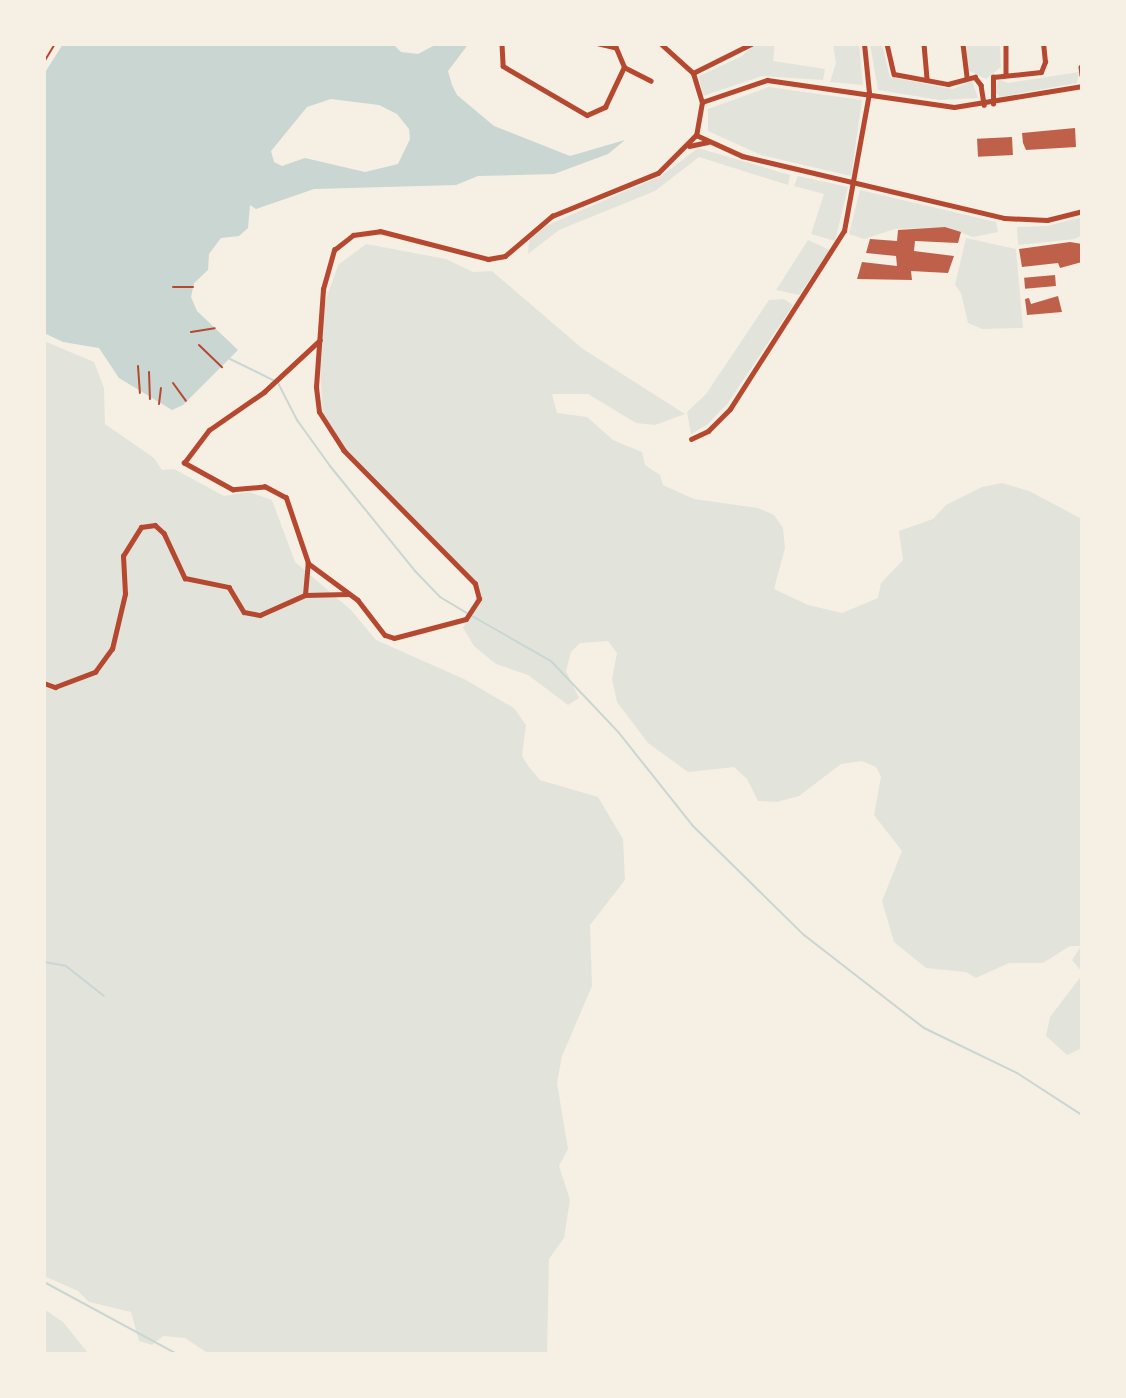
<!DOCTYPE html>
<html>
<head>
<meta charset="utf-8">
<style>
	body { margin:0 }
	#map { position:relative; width:1126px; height:1398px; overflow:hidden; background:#f6efe4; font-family:"PT Serif",serif }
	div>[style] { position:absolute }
	.green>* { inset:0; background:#e2e4dc }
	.water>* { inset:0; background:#c9d6d2 }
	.stream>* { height:2px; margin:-1px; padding:0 1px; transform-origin:1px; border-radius:1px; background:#c9d6d2 }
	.building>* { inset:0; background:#bf614a; transform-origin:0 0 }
	.path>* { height:2px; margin:-1px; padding:0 1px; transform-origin:1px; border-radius:1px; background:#b5482f }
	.minor>* { height:4.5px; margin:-2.25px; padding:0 2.25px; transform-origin:2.25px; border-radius:2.25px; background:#b5482f }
	.tertiary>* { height:5px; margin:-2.5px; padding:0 2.5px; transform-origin:2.5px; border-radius:2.5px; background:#b5482f }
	span { translate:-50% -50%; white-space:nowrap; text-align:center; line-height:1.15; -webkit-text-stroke:6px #f6efe4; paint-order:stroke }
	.frame { position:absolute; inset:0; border:46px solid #f6efe4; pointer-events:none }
</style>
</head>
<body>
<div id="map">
	<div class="green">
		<div style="clip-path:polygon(755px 44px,775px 44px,773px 61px,825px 69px,823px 80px,762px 76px,703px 96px,699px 76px,742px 56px)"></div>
		<div style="clip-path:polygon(833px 44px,859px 44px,863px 85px,830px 82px,836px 63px)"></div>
		<div style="clip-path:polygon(870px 44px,882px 44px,890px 77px,953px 89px,972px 81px,978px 98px,940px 100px,878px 90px)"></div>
		<div style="clip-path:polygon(1000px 44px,1001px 67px,986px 79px,968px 70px,966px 45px)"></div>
		<div style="clip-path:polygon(1079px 72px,1077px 83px,1000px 97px,995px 92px,998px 79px,1008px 83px)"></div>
		<div style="clip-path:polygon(769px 87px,862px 100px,851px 176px,761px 155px,708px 131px,708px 109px)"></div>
		<div style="clip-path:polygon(698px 148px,790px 175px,788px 185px,699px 157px,655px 191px,559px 230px,528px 254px,529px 240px,545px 226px,661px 176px)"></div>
		<div style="clip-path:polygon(798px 176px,848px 187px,835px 241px,811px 234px,824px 194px,794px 186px)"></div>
		<div style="clip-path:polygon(860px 190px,996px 222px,998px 232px,973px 237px,946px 227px,895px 229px,864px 239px,849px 234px)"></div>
		<div style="clip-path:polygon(1082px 217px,1082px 235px,1075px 239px,1018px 245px,1017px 227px,1047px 226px)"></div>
		<div style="clip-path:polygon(966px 238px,1016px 249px,1023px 328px,982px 329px,968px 323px,961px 293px,955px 285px)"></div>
		<div style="clip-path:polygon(808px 240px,830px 250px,799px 295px,776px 290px)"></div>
		<div style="clip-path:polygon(366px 244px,446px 259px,473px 272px,492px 271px,583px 349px,685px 414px,655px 425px,636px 423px,588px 394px,552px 394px,557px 413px,587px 417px,613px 440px,642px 452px,645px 465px,660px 475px,663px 485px,694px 499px,758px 508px,774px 515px,783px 528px,785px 548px,774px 589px,808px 605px,842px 613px,878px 598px,881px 583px,903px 560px,899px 531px,933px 519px,946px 505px,982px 487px,1002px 483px,1029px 491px,1082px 519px,1082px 972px,1072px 960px,1081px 946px,1070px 946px,1043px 963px,1009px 963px,976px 978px,966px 972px,926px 968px,894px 942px,882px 901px,902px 851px,874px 815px,881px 777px,876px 767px,862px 761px,841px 764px,799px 796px,777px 802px,758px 801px,747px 779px,734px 767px,688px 772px,648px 743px,617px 702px,612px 679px,617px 653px,608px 641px,580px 643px,571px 652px,566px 671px,579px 698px,568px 705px,528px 675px,496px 664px,474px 646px,463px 628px,474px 606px,477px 588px,347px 452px,323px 418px,319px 350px,325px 302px,338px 265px)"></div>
		<div style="clip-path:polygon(784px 299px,793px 305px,728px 403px,707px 425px,691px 434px,687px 412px,706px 394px,769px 300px)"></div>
		<div style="clip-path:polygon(44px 341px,94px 362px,104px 388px,105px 424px,154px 458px,162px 470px,174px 469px,224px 496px,249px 492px,272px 500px,295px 562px,351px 610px,376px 640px,464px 679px,514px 708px,526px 725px,522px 756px,529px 767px,540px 780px,598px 797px,623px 839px,625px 880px,590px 925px,592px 986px,562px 1056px,557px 1083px,568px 1149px,559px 1166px,570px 1200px,564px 1238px,549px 1259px,547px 1354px,209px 1354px,185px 1338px,163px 1336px,152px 1345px,139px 1341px,131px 1312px,89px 1302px,78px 1291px,44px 1276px)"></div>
		<div style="clip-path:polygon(1082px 975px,1082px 1048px,1067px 1055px,1046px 1036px,1050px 1017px)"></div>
		<div style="clip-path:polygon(44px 1309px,63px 1322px,89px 1354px,44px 1354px)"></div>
	</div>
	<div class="water">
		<div style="clip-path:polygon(evenodd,63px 44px,393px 44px,401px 52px,418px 54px,437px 44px,463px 44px,467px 46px,448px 71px,452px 85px,457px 95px,494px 126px,570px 156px,625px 140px,608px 154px,554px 174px,478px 176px,456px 185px,314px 189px,256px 209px,250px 205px,248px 228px,239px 236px,221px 238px,209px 254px,208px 270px,194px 283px,191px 297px,197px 311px,238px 350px,183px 405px,172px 410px,119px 378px,99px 348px,63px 342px,44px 333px,44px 74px,63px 44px,331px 99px,379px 105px,397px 114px,409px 129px,410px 139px,398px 164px,365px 172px,305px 158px,282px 166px,274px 162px,271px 151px,307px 107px,331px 99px)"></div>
	</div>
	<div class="stream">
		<div style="left:230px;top:359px;width:48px;rotate:26deg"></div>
		<div style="left:278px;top:383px;width:42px;rotate:62.8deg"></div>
		<div style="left:297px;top:420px;width:57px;rotate:54.3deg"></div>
		<div style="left:330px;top:466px;width:135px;rotate:51deg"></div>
		<div style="left:415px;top:571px;width:36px;rotate:46deg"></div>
		<div style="left:440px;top:597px;width:31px;rotate:31deg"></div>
		<div style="left:472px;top:616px;width:91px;rotate:29.7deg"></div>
		<div style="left:551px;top:661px;width:99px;rotate:46.6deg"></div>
		<div style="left:619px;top:733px;width:119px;rotate:51.5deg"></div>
		<div style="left:693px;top:826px;width:156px;rotate:44.5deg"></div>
		<div style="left:804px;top:935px;width:152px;rotate:37.8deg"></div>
		<div style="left:924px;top:1028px;width:103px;rotate:25.8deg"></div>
		<div style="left:1017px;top:1073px;width:77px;rotate:32.9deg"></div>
		<div style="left:44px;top:962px;width:22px;rotate:10deg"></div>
		<div style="left:66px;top:966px;width:48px;rotate:38.3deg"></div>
		<div style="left:44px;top:1282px;width:151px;rotate:28.4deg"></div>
	</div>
	<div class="building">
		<div style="clip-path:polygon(1075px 128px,1076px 147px,1026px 150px,1023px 143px,1022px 133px)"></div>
		<div style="left:1012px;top:137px;width:18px;height:35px;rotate:87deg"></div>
		<div style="clip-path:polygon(945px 227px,961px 232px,958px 243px,915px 241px,914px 251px,954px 256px,948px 273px,911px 271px,912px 280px,857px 279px,862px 262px,897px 266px,896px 256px,866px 253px,870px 239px,897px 241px,898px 230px)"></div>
		<div style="clip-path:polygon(1070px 242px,1082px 244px,1082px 262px,1060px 268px,1058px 263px,1022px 267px,1019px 249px)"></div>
		<div style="left:1055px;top:275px;width:11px;height:31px;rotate:85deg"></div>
		<div style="clip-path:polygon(1058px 296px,1062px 312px,1027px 315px,1025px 299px,1029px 298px,1031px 304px)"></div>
	</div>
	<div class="path">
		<div style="left:44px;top:62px;width:21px;rotate:-59deg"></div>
		<div style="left:173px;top:287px;width:20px"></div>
		<div style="left:191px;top:332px;width:24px;rotate:-9deg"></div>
		<div style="left:199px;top:345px;width:32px;rotate:44deg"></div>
		<div style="left:138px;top:366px;width:27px;rotate:86deg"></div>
		<div style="left:149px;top:372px;width:27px;rotate:88deg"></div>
		<div style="left:173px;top:383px;width:22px;rotate:54deg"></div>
		<div style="left:159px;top:404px;width:16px;rotate:-83deg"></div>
	</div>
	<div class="minor">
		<div style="left:502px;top:44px;width:22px;rotate:87deg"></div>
		<div style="left:503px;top:66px;width:97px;rotate:30.3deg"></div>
		<div style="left:587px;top:115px;width:20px;rotate:-24deg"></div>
		<div style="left:605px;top:107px;width:44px;rotate:-64.6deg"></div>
		<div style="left:624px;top:67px;width:21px;rotate:-113deg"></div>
		<div style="left:616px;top:48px;width:18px;rotate:-167deg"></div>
		<div style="left:887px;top:44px;width:31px;rotate:77deg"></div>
		<div style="left:894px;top:74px;width:55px;rotate:10.5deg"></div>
		<div style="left:948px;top:84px;width:28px;rotate:-15deg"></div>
		<div style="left:975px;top:77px;width:10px;rotate:53deg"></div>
		<div style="left:981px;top:85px;width:20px;rotate:81deg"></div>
		<div style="left:924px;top:44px;width:35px;rotate:85deg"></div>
		<div style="left:963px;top:44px;width:33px;rotate:83deg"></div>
		<div style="left:1006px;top:44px;width:29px;rotate:90deg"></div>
		<div style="left:624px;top:67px;width:30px;rotate:27deg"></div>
		<div style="left:1081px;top:67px;width:8px;rotate:83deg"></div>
		<div style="left:693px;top:73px;width:65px;rotate:-26.6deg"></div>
		<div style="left:993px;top:104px;width:27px;rotate:-90deg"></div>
		<div style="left:993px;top:77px;width:48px;rotate:-5.9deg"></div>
		<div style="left:1041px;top:72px;width:11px;rotate:-68deg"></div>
		<div style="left:1045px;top:62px;width:18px;rotate:-96deg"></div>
		<div style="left:689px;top:146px;width:19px;rotate:-12deg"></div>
		<div style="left:691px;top:439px;width:19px;rotate:-25deg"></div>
		<div style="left:708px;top:431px;width:31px;rotate:-45deg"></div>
		<div style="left:730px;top:409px;width:211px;rotate:-57.4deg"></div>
		<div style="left:844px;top:231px;width:140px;rotate:-79.7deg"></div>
		<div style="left:869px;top:93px;width:49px;rotate:-95.8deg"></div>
		<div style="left:308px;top:563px;width:62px;rotate:36.5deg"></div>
		<div style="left:358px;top:600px;width:44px;rotate:52.4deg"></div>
		<div style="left:385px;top:635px;width:9px;rotate:18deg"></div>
		<div style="left:394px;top:638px;width:74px;rotate:-14.8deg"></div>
		<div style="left:466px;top:619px;width:24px;rotate:-57deg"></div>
		<div style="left:479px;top:599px;width:16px;rotate:-105deg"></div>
		<div style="left:475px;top:584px;width:187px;rotate:-134.6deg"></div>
		<div style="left:344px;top:451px;width:46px;rotate:-122.7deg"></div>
		<div style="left:319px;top:412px;width:25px;rotate:-97deg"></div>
		<div style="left:316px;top:387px;width:98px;rotate:-85.9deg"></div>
		<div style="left:323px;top:289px;width:41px;rotate:-74.2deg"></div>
		<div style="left:334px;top:250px;width:24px;rotate:-38deg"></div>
		<div style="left:353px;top:235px;width:27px;rotate:-8deg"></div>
		<div style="left:380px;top:231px;width:112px;rotate:14.5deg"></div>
		<div style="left:488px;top:259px;width:17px;rotate:-10deg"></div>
		<div style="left:505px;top:256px;width:62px;rotate:-40.4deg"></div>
		<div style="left:552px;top:216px;width:114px;rotate:-22.1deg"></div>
		<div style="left:658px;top:173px;width:54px;rotate:-45deg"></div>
		<div style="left:305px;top:595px;width:32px;rotate:-85deg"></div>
		<div style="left:308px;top:563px;width:69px;rotate:-108.7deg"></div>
		<div style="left:286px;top:498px;width:24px;rotate:-152deg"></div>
		<div style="left:265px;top:487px;width:32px;rotate:175deg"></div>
		<div style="left:233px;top:490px;width:56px;rotate:-151.1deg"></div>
		<div style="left:184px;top:463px;width:41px;rotate:-52.9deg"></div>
		<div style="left:209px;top:430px;width:67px;rotate:-34.6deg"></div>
		<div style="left:264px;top:392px;width:76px;rotate:-42.9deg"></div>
		<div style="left:44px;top:683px;width:12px;rotate:20deg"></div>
		<div style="left:55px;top:687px;width:43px;rotate:-20.6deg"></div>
		<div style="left:95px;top:672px;width:29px;rotate:-54deg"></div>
		<div style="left:112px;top:649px;width:57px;rotate:-76.7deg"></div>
		<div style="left:125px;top:594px;width:38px;rotate:-93deg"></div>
		<div style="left:123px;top:556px;width:34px;rotate:-58deg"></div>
		<div style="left:141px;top:527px;width:14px;rotate:-8deg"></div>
		<div style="left:155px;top:525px;width:12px;rotate:42deg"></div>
		<div style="left:164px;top:533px;width:50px;rotate:65deg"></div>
		<div style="left:185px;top:578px;width:45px;rotate:11.6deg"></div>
		<div style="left:229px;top:587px;width:29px;rotate:59deg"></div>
		<div style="left:244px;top:612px;width:16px;rotate:11deg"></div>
		<div style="left:260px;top:615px;width:49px;rotate:-24deg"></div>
		<div style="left:305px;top:595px;width:42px;rotate:-1.4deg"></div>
	</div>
	<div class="tertiary">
		<div style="left:661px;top:44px;width:43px;rotate:42.2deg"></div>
		<div style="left:693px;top:73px;width:30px;rotate:73deg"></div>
		<div style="left:702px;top:102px;width:34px;rotate:100deg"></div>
		<div style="left:696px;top:135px;width:51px;rotate:24.5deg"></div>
		<div style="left:742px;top:156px;width:269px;rotate:13.3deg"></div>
		<div style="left:1004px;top:218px;width:43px;rotate:2.7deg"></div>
		<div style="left:1047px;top:220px;width:36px;rotate:-14deg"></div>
		<div style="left:702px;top:102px;width:69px;rotate:-18.7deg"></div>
		<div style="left:767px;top:80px;width:189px;rotate:8.2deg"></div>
		<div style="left:954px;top:107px;width:130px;rotate:-9.3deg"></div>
	</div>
	<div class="frame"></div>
</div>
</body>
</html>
